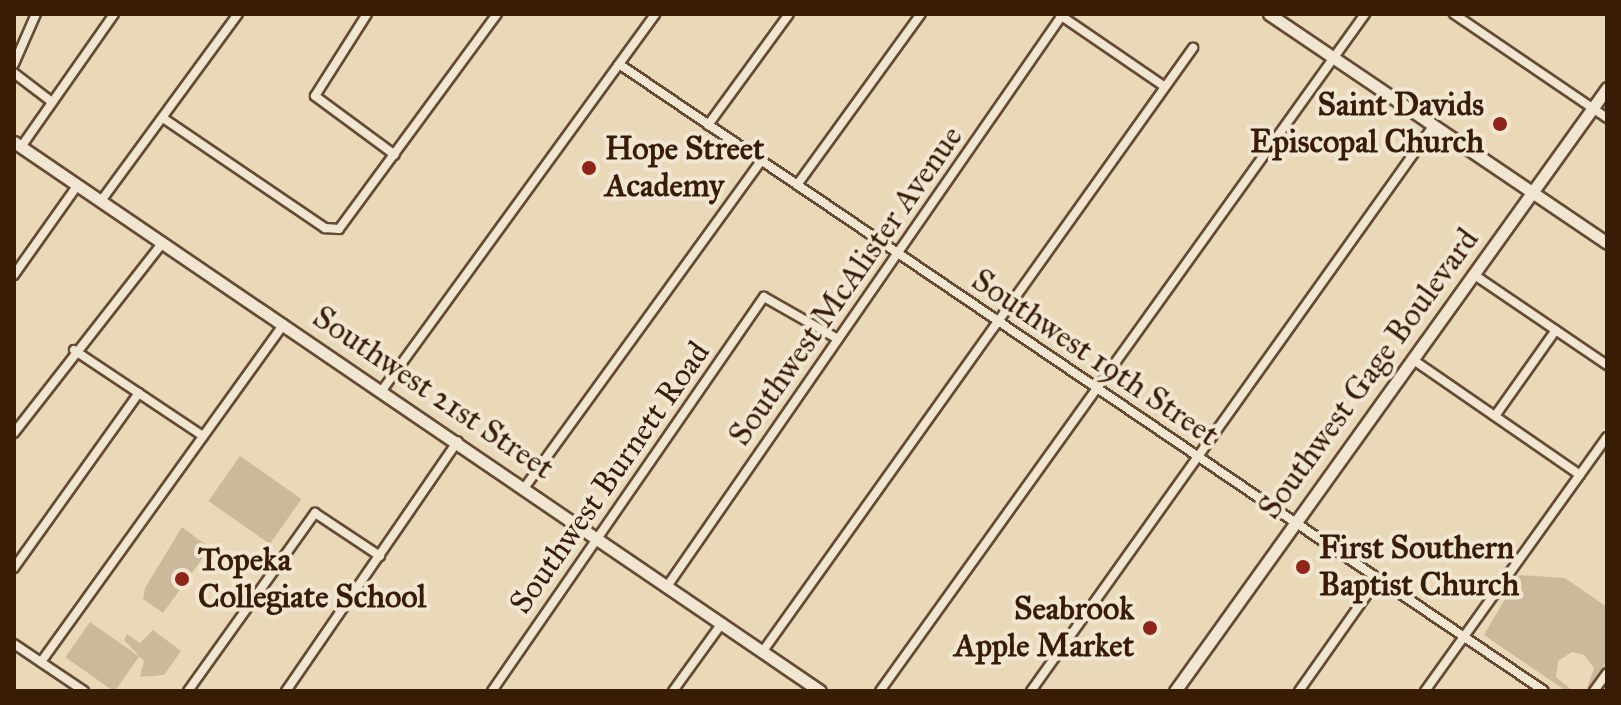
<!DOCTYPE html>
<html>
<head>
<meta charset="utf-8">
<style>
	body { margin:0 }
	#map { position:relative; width:1621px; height:705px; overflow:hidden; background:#e9d9b9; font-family:"IM FELL Great Primer",serif }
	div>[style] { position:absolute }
	.green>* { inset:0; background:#cbb99b; transform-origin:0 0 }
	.roads { filter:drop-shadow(2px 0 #654b33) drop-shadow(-2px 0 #654b33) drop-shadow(0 2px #654b33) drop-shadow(0 -2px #654b33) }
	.minor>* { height:8px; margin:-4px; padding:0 4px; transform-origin:4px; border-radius:4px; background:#f1e6d2 }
	.secondary>* { height:11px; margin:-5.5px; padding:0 5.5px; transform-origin:5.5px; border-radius:5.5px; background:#f1e6d2 }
	.dots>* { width:22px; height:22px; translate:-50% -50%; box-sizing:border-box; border:4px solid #f1e6d2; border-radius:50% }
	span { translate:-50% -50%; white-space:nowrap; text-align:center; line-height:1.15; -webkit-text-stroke:8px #f1e6d2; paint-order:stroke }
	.poi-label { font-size:32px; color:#391c06; font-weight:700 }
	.right { translate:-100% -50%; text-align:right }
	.left { translate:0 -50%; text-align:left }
	.street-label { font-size:32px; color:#391c06 }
	.frame { position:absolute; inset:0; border:16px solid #391c06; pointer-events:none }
</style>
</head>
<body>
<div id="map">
	<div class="green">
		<div style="left:240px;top:456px;width:75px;height:55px;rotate:35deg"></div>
		<div style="clip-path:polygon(182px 527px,218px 554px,207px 552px,163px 613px,143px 599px,145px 588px)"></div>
		<div style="clip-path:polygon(1519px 575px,1565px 578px,1607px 607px,1607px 661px,1586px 691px,1594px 668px,1584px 655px,1572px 652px,1558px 661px,1556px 677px,1573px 691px,1566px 691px,1484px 635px)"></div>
		<div style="left:90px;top:622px;width:60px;height:43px;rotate:35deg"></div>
		<div style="clip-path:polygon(153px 630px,181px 651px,164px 675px,140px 677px,144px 661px,124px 640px,127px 634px,140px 643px)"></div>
	</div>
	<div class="roads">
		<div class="minor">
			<div style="left:367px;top:14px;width:97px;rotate:122.4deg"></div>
			<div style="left:315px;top:96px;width:99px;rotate:36.4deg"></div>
			<div style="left:1454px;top:14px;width:185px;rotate:34.2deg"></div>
			<div style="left:1060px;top:15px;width:127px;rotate:34.4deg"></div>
			<div style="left:14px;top:64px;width:55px;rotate:-66.3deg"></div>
			<div style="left:619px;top:64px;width:1117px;rotate:34.13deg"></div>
			<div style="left:14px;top:73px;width:48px;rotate:37.3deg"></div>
			<div style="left:163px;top:118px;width:196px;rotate:34.2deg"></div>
			<div style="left:325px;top:228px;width:14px;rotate:4deg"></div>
			<div style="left:339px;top:229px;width:267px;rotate:-53.7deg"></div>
			<div style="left:708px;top:125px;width:137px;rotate:-53.9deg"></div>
			<div style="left:21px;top:147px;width:162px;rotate:-55deg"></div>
			<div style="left:797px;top:185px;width:211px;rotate:-54.1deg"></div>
			<div style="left:101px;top:201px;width:232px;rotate:-53.8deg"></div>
			<div style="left:1473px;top:274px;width:162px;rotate:34.2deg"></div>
			<div style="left:14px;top:275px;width:109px;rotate:-54.7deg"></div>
			<div style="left:74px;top:350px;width:155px;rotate:33.7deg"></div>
			<div style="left:1412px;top:359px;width:204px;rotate:34.6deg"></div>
			<div style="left:383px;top:389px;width:463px;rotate:-54deg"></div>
			<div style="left:1495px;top:416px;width:105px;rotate:-54.7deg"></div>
			<div style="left:14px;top:433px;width:242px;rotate:-52deg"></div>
			<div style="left:525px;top:487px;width:402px;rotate:-54.1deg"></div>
			<div style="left:14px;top:568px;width:215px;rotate:-54.5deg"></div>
			<div style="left:668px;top:585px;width:694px;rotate:-55.33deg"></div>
			<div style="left:14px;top:644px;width:84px;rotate:33.9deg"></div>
			<div style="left:763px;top:651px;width:741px;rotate:-54.51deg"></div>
			<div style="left:41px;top:662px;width:416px;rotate:-54.3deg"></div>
			<div style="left:188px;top:691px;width:219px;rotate:-54.5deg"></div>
			<div style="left:315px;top:513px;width:78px;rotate:33.5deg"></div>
			<div style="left:286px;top:691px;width:303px;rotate:-55.5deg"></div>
			<div style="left:492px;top:691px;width:479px;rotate:-55.4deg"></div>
			<div style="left:764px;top:297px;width:85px;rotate:29.6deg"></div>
			<div style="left:673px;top:691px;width:84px;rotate:-54.2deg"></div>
			<div style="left:880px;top:691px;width:833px;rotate:-54.38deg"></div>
			<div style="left:1031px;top:691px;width:695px;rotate:-54.55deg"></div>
			<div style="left:1299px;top:691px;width:137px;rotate:-54.8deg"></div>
			<div style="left:1425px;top:691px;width:312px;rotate:-54.4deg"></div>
			<div style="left:1594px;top:691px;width:22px;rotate:-54deg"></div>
		</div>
		<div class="secondary">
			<div style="left:1269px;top:14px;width:408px;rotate:34.1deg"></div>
			<div style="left:14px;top:142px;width:975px;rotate:34.26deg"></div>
			<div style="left:1175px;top:691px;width:742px;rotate:-54.38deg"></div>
		</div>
	</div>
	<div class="dots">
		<div style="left:1500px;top:124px;background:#8f2418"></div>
		<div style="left:589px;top:168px;background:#8f2418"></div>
		<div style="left:1303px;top:567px;background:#8f2418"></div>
		<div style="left:182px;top:579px;background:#8f2418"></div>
		<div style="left:1150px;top:628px;background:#8f2418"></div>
	</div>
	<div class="poi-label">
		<span class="right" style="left:1484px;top:124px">Saint Davids<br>Episcopal Church</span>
		<span class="left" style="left:605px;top:168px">Hope Street<br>Academy</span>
		<span class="left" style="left:1319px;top:567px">First Southern<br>Baptist Church</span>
		<span class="left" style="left:198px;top:579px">Topeka<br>Collegiate School</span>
		<span class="right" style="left:1134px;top:628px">Seabrook<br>Apple Market</span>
	</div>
	<div class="street-label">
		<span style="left:846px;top:286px;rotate:-55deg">Southwest McAlister Avenue</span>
		<span style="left:1095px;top:358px;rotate:34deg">Southwest 19th Street</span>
		<span style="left:1369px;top:374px;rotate:-54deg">Southwest Gage Boulevard</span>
		<span style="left:433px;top:393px;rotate:34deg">Southwest 21st Street</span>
		<span style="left:610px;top:478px;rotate:-55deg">Southwest Burnett Road</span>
	</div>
	<div class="frame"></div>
</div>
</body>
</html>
